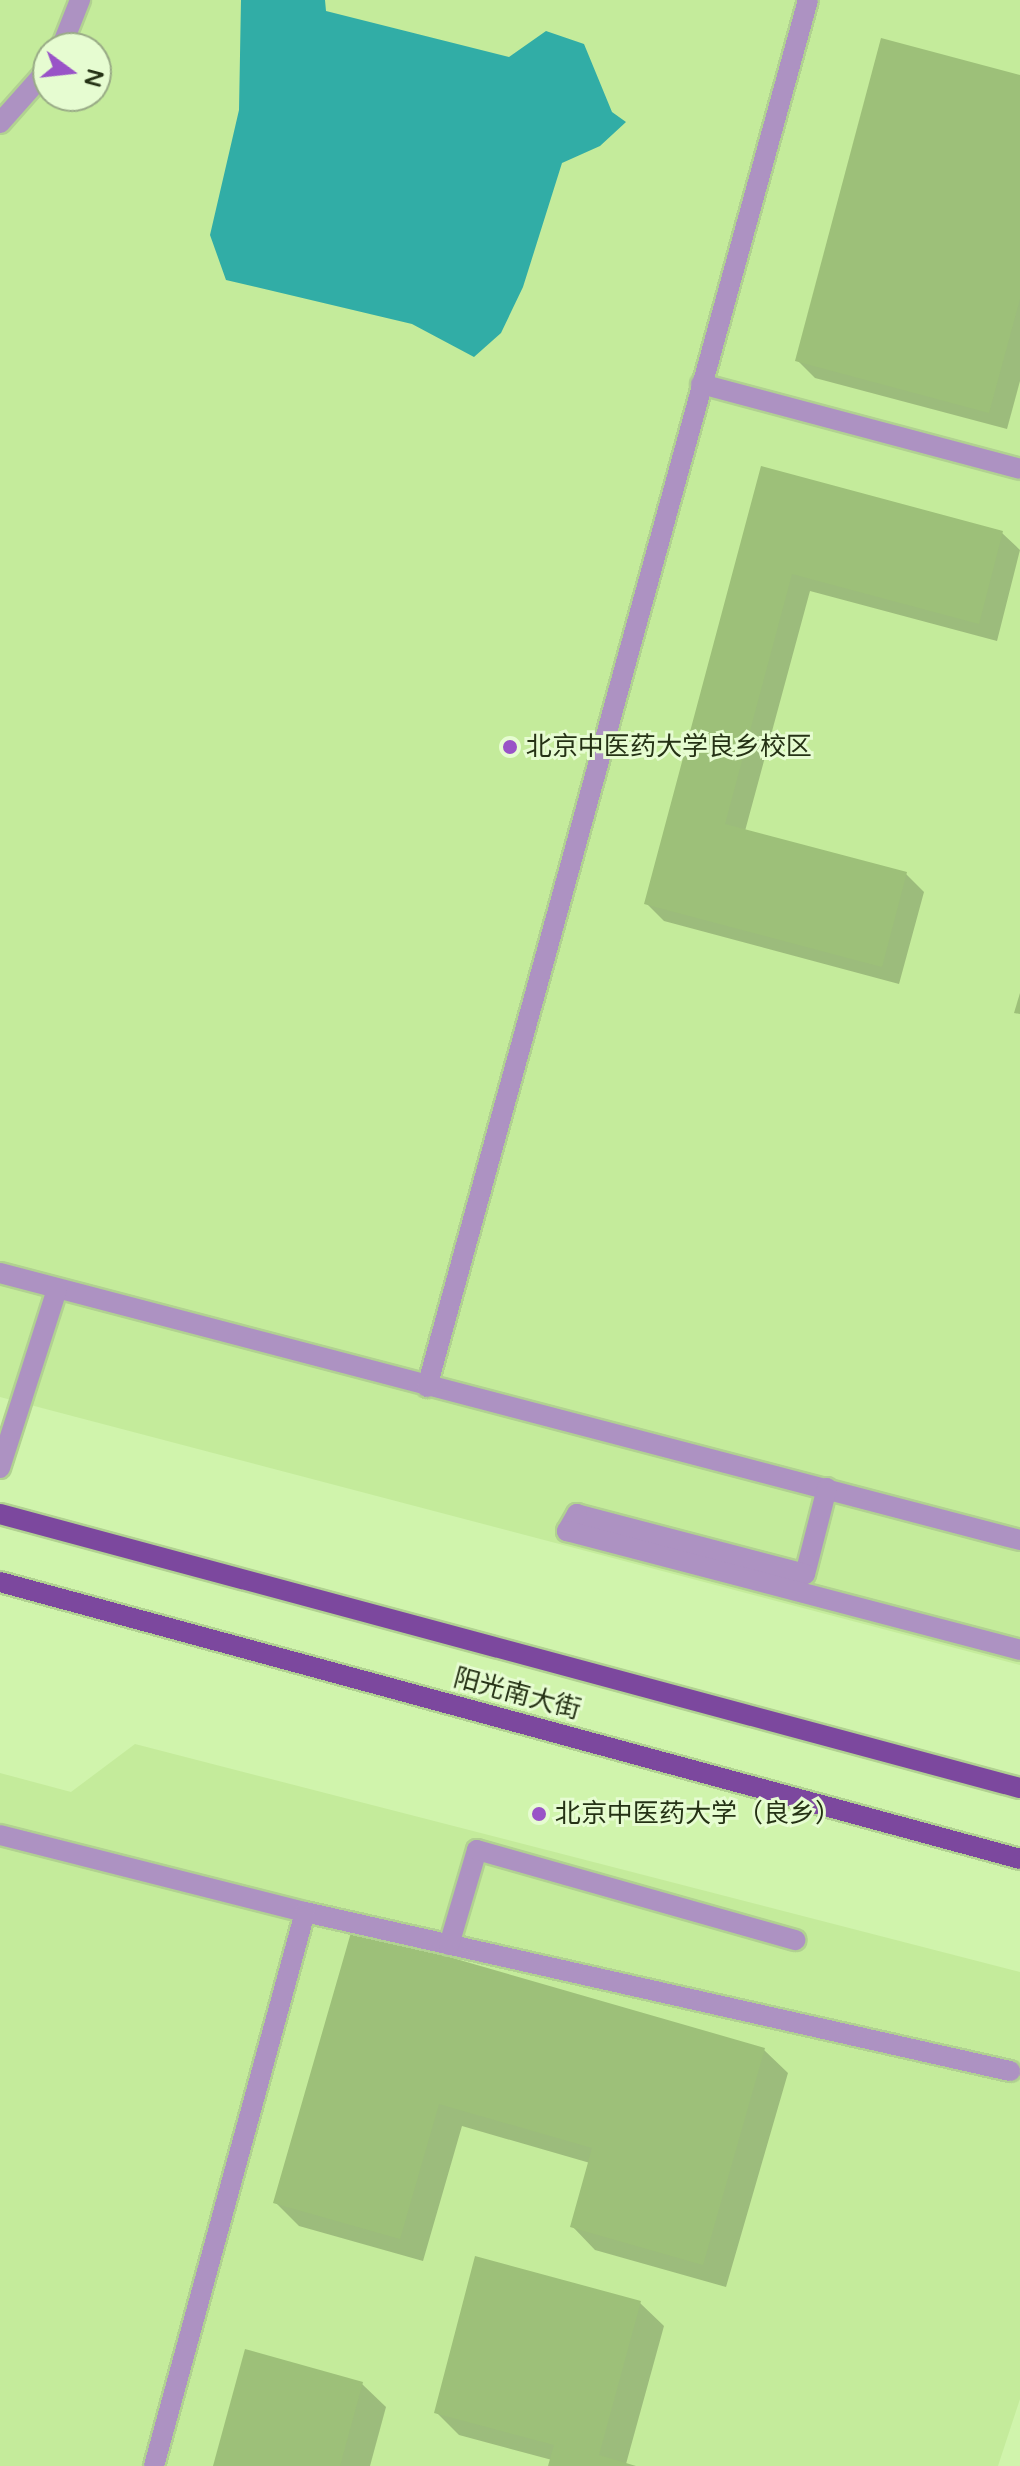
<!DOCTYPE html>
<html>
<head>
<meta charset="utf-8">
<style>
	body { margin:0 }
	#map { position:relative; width:1020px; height:2466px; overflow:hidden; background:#d0f4ac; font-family:"Varela Round","Noto Sans SC",sans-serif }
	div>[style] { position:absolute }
	.built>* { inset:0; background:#c4eb9b }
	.water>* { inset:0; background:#31ada6 }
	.shadow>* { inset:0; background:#0003 }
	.building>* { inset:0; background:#9dc079 }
	.roads { filter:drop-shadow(2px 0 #b1d191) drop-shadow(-2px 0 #b1d191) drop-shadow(0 2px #b1d191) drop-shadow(0 -2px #b1d191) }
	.street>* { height:20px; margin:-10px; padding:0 10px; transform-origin:10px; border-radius:10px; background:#ad92c2 }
	.primary>* { height:20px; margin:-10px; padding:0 10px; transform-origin:10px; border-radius:10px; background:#7c489e }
	.dots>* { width:22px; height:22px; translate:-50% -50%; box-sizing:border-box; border:4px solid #e6fcd1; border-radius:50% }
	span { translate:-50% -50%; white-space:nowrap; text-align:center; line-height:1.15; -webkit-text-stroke:6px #e6fcd1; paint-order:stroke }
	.poi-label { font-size:26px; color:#253215 }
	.left { translate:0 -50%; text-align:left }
	.street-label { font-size:26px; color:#253215 }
	.north { position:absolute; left:32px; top:32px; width:80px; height:80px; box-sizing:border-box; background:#e6fcd1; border:2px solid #99ab86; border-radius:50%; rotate:105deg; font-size:22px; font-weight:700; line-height:32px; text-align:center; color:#253215 }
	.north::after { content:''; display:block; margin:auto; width:28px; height:36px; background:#9953c7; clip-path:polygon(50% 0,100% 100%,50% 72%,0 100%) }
</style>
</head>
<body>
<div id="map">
	<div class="built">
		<div style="clip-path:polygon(evenodd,0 0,1020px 0,1020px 1665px,0 1397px,0 0,48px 48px,96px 48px,96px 96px,48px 96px,48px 48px)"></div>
		<div style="clip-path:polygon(135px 1744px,1020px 1972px,1020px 2399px,998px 2466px,0 2466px,0 1773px,71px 1792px)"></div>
	</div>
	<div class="water">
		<div style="clip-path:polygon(241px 0,325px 0,326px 11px,509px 57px,546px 31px,584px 44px,612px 112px,626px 122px,600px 146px,562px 163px,523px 287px,501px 333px,474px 357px,412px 324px,226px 280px,210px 235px,239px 110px)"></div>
	</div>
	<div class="shadow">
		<div style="clip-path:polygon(1020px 77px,1020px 381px,1007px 429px,815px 378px,797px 360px)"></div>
		<div style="clip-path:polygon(762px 468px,1002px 533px,1020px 550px,997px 641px,810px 591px,745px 831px,906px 874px,924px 892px,899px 984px,664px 921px,646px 903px)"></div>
		<div style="clip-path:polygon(353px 1931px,764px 2050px,788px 2073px,726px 2287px,595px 2250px,572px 2226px,590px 2163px,462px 2126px,423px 2261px,299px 2226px,275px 2202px)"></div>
		<div style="clip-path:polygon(640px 2303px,664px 2326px,626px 2464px,632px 2466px,550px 2466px,552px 2460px,459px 2435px,436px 2412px)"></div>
		<div style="clip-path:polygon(362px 2384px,386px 2407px,370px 2466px,215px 2466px)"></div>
	</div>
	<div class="building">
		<div style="clip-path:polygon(881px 38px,1020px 75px,1020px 299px,989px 413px,795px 361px)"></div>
		<div style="clip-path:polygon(761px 466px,1003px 531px,979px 624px,792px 574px,725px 824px,907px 872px,882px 967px,644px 904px)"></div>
		<div style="clip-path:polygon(1020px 993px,1020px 1014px,1014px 1013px)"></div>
		<div style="clip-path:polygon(352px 1929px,765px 2048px,703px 2265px,570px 2227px,592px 2148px,439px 2104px,400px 2239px,273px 2203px)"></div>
		<div style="clip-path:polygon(475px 2256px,641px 2301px,599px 2455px,636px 2466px,548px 2466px,554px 2445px,434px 2413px)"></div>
		<div style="clip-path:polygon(245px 2349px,363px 2382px,340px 2466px,213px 2466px)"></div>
	</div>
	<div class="roads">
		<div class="street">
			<div style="left:61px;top:48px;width:52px;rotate:-68.4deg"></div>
			<div style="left:0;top:123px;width:72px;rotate:-48.4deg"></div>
			<div style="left:701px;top:384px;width:330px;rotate:14.9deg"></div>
			<div style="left:0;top:1273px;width:1054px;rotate:14.67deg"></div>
			<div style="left:427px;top:1387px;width:1438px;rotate:-74.64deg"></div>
			<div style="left:0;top:1468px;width:188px;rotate:-72.3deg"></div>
			<div style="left:827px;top:1488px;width:89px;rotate:104.3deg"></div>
			<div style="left:805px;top:1574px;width:236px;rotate:-165.3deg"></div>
			<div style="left:577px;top:1514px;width:20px;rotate:120deg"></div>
			<div style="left:567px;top:1531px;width:468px;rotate:14.7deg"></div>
			<div style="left:0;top:1835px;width:315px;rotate:14.2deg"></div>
			<div style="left:305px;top:1912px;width:723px;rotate:12.71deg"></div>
			<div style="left:449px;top:1945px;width:99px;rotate:-73.6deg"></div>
			<div style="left:477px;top:1850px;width:331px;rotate:15.8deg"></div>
			<div style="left:154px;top:2466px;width:574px;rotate:-74.75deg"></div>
		</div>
		<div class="primary">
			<div style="left:0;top:1514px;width:1056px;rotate:15.04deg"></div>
			<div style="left:0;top:1582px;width:1057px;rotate:15.19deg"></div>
		</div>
	</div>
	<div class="dots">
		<div style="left:510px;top:747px;background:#9953c7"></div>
		<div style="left:539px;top:1814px;background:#9953c7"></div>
	</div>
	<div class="poi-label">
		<span class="left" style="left:526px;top:747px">北京中医药大学良乡校区</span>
		<span class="left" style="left:555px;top:1814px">北京中医药大学（良乡）</span>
	</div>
	<div class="street-label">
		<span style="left:517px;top:1694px;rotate:15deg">阳光南大街</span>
	</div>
	<div class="north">N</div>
</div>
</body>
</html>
